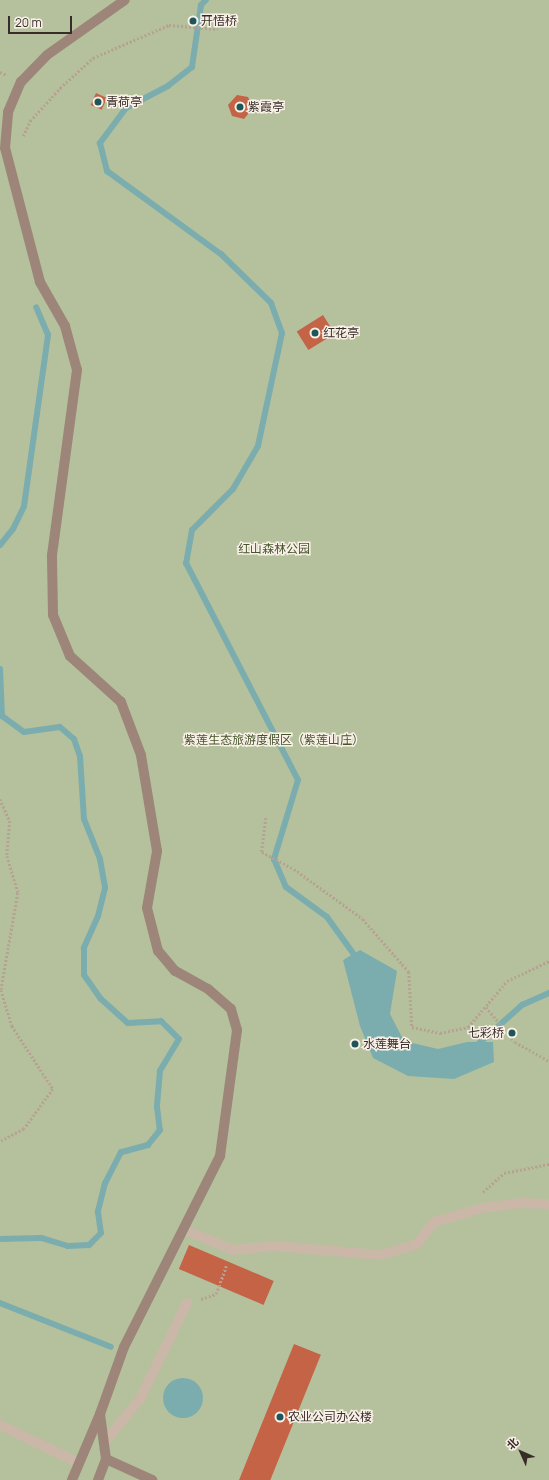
<!DOCTYPE html>
<html>
<head>
<meta charset="utf-8">
<style>
	body { margin:0 }
	#map { position:relative; width:549px; height:1480px; overflow:hidden; background:#f2e7dc; font-family:Manrope,"Noto Sans SC",sans-serif }
	div>[style] { position:absolute }
	.green>* { inset:0; background:#b5c19c; transform-origin:0 0 }
	.water>* { inset:0; background:#7badaf }
	.round { border-radius:50% }
	.stream>* { height:6px; margin:-3px; padding:0 3px; transform-origin:3px; border-radius:3px; background:#7badaf }
	.building>* { inset:0; background:#c56346; transform-origin:0 0 }
	.path>* { height:2.5px; margin-top:-1.25px; transform-origin:0; background:repeating-linear-gradient(90deg,#b6a192 0 2px,transparent 0 4px) }
	.lane>* { height:10px; margin:-5px; padding:0 5px; transform-origin:5px; border-radius:5px; background:#cab7a8 }
	.street>* { height:10px; margin:-5px; padding:0 5px; transform-origin:5px; border-radius:5px; background:#cab7a8 }
	.secondary>* { height:10px; margin:-5px; padding:0 5px; transform-origin:5px; border-radius:5px; background:#9d8679 }
	.dots>* { width:11px; height:11px; translate:-50% -50%; box-sizing:border-box; border:2px solid #f9f1e8; border-radius:50% }
	span { translate:-50% -50%; white-space:nowrap; text-align:center; line-height:1.15; -webkit-text-stroke:3px #f9f1e8; paint-order:stroke }
	.poi-label { font-size:12px; color:#372c28 }
	.left { translate:0 -50%; text-align:left }
	.right { translate:-100% -50%; text-align:right }
	.park-label { font-size:12px; color:#46552c }
	.north { position:absolute; left:501px; top:1432px; width:40px; height:40px; -webkit-text-stroke:3px #f9f1e8; paint-order:stroke; rotate:315deg; font-size:11px; font-weight:700; line-height:16px; text-align:center; color:#372c28 }
	.north::after { content:''; display:block; margin:auto; width:14px; height:18px; background:#372c28; clip-path:polygon(50% 0,100% 100%,50% 72%,0 100%) }
	.scale { position:absolute; left:8px; top:16px; width:64px; height:18px; box-sizing:border-box; border:2px solid #372c28; border-top:0; padding-left:5px; font-size:12px; line-height:14px; white-space:nowrap; color:#372c28; -webkit-text-stroke:3px #f9f1e8; paint-order:stroke }
</style>
</head>
<body>
<div id="map">
	<div class="green">
		<div style="left:0;top:0;width:549px;height:1480px"></div>
	</div>
	<div class="water">
		<div style="clip-path:polygon(360px 950px,397px 971px,390px 1014px,404px 1041px,438px 1049px,467px 1042px,493px 1042px,494px 1062px,454px 1079px,408px 1076px,373px 1058px,360px 1026px,343px 960px)"></div>
		<div class="round" style="left:163px;top:1378px;width:40px;height:40px"></div>
	</div>
	<div class="stream">
		<div style="left:206px;top:0;width:7px;rotate:135deg"></div>
		<div style="left:201px;top:5px;width:63px;rotate:98.3deg"></div>
		<div style="left:192px;top:67px;width:31px;rotate:142deg"></div>
		<div style="left:168px;top:86px;width:47px;rotate:152.4deg"></div>
		<div style="left:126px;top:108px;width:44px;rotate:126.6deg"></div>
		<div style="left:100px;top:143px;width:29px;rotate:76deg"></div>
		<div style="left:107px;top:171px;width:141px;rotate:36.1deg"></div>
		<div style="left:221px;top:254px;width:70px;rotate:44.4deg"></div>
		<div style="left:271px;top:303px;width:32px;rotate:70deg"></div>
		<div style="left:282px;top:333px;width:116px;rotate:102deg"></div>
		<div style="left:258px;top:446px;width:50px;rotate:120.2deg"></div>
		<div style="left:233px;top:489px;width:58px;rotate:135deg"></div>
		<div style="left:192px;top:530px;width:34px;rotate:100deg"></div>
		<div style="left:186px;top:563px;width:244px;rotate:62.7deg"></div>
		<div style="left:298px;top:780px;width:83px;rotate:106.9deg"></div>
		<div style="left:274px;top:859px;width:30px;rotate:67deg"></div>
		<div style="left:286px;top:887px;width:51px;rotate:36.2deg"></div>
		<div style="left:327px;top:917px;width:53px;rotate:54.2deg"></div>
		<div style="left:0;top:545px;width:21px;rotate:-51deg"></div>
		<div style="left:13px;top:529px;width:25px;rotate:-64deg"></div>
		<div style="left:24px;top:506px;width:173px;rotate:-82deg"></div>
		<div style="left:48px;top:335px;width:30px;rotate:-113deg"></div>
		<div style="left:0;top:669px;width:47px;rotate:87.6deg"></div>
		<div style="left:2px;top:716px;width:27px;rotate:36deg"></div>
		<div style="left:24px;top:732px;width:36px;rotate:-8deg"></div>
		<div style="left:60px;top:727px;width:18px;rotate:41deg"></div>
		<div style="left:74px;top:739px;width:18px;rotate:71deg"></div>
		<div style="left:80px;top:756px;width:63px;rotate:86.4deg"></div>
		<div style="left:84px;top:819px;width:43px;rotate:68.2deg"></div>
		<div style="left:100px;top:859px;width:29px;rotate:80deg"></div>
		<div style="left:105px;top:888px;width:29px;rotate:104deg"></div>
		<div style="left:98px;top:916px;width:35px;rotate:114deg"></div>
		<div style="left:84px;top:948px;width:27px;rotate:90deg"></div>
		<div style="left:84px;top:975px;width:29px;rotate:55deg"></div>
		<div style="left:101px;top:999px;width:36px;rotate:42deg"></div>
		<div style="left:128px;top:1023px;width:33px;rotate:-3deg"></div>
		<div style="left:161px;top:1021px;width:25px;rotate:45deg"></div>
		<div style="left:179px;top:1039px;width:37px;rotate:121deg"></div>
		<div style="left:160px;top:1071px;width:36px;rotate:95deg"></div>
		<div style="left:157px;top:1107px;width:23px;rotate:83deg"></div>
		<div style="left:160px;top:1130px;width:19px;rotate:129deg"></div>
		<div style="left:148px;top:1145px;width:28px;rotate:165deg"></div>
		<div style="left:121px;top:1152px;width:35px;rotate:117deg"></div>
		<div style="left:105px;top:1183px;width:30px;rotate:104deg"></div>
		<div style="left:98px;top:1212px;width:21px;rotate:82deg"></div>
		<div style="left:101px;top:1233px;width:17px;rotate:135deg"></div>
		<div style="left:89px;top:1245px;width:21px;rotate:177deg"></div>
		<div style="left:68px;top:1246px;width:28px;rotate:-163deg"></div>
		<div style="left:41px;top:1238px;width:41px;rotate:178.6deg"></div>
		<div style="left:476px;top:1046px;width:62px;rotate:-41.7deg"></div>
		<div style="left:522px;top:1005px;width:30px;rotate:-24deg"></div>
		<div style="left:0;top:1303px;width:119px;rotate:21.6deg"></div>
	</div>
	<div class="building">
		<div style="left:96px;top:93px;width:12px;height:13px;rotate:24deg"></div>
		<div style="clip-path:polygon(237px 95px,248px 97px,253px 108px,244px 119px,232px 116px,228px 105px)"></div>
		<div style="left:323px;top:315px;width:22px;height:31px;rotate:58deg"></div>
		<div style="left:189px;top:1245px;width:92px;height:26px;rotate:23deg"></div>
		<div style="left:294px;top:1344px;width:29px;height:147px;rotate:22deg"></div>
	</div>
	<div class="path">
		<div style="left:0;top:72px;width:8px;rotate:23deg"></div>
		<div style="left:23px;top:136px;width:17px;rotate:-65deg"></div>
		<div style="left:30px;top:121px;width:45px;rotate:-47.7deg"></div>
		<div style="left:60px;top:88px;width:45px;rotate:-42.3deg"></div>
		<div style="left:93px;top:58px;width:83px;rotate:-23.5deg"></div>
		<div style="left:169px;top:25px;width:49px;rotate:4.7deg"></div>
		<div style="left:0;top:799px;width:24px;rotate:66deg"></div>
		<div style="left:10px;top:821px;width:35px;rotate:95deg"></div>
		<div style="left:7px;top:856px;width:39px;rotate:73deg"></div>
		<div style="left:18px;top:893px;width:98px;rotate:99.9deg"></div>
		<div style="left:1px;top:990px;width:38px;rotate:73deg"></div>
		<div style="left:12px;top:1026px;width:75px;rotate:56.9deg"></div>
		<div style="left:53px;top:1089px;width:49px;rotate:125.9deg"></div>
		<div style="left:24px;top:1129px;width:27px;rotate:152deg"></div>
		<div style="left:266px;top:818px;width:34px;rotate:97deg"></div>
		<div style="left:262px;top:852px;width:36px;rotate:28deg"></div>
		<div style="left:294px;top:869px;width:85px;rotate:35.9deg"></div>
		<div style="left:363px;top:919px;width:70px;rotate:49deg"></div>
		<div style="left:409px;top:972px;width:55px;rotate:86.9deg"></div>
		<div style="left:412px;top:1027px;width:29px;rotate:12deg"></div>
		<div style="left:440px;top:1033px;width:29px;rotate:-12deg"></div>
		<div style="left:468px;top:1027px;width:60px;rotate:-49.7deg"></div>
		<div style="left:507px;top:981px;width:47px;rotate:-25.5deg"></div>
		<div style="left:486px;top:1007px;width:45px;rotate:50.4deg"></div>
		<div style="left:515px;top:1042px;width:39px;rotate:29deg"></div>
		<div style="left:483px;top:1192px;width:28px;rotate:-42deg"></div>
		<div style="left:504px;top:1173px;width:46px;rotate:-11.3deg"></div>
		<div style="left:201px;top:1299px;width:16px;rotate:-18deg"></div>
		<div style="left:216px;top:1294px;width:32px;rotate:-70deg"></div>
	</div>
	<div class="lane">
		<div style="left:183px;top:1229px;width:54px;rotate:22.8deg"></div>
		<div style="left:233px;top:1250px;width:42px;rotate:-5.4deg"></div>
		<div style="left:275px;top:1246px;width:105px;rotate:4.9deg"></div>
		<div style="left:380px;top:1255px;width:37px;rotate:-16deg"></div>
		<div style="left:416px;top:1245px;width:29px;rotate:-52deg"></div>
		<div style="left:434px;top:1222px;width:50px;rotate:-16.3deg"></div>
		<div style="left:482px;top:1208px;width:38px;rotate:-7deg"></div>
		<div style="left:520px;top:1203px;width:29px;rotate:2deg"></div>
	</div>
	<div class="street">
		<div style="left:0;top:1425px;width:88px;rotate:25.7deg"></div>
		<div style="left:104px;top:1443px;width:57px;rotate:-50.7deg"></div>
		<div style="left:140px;top:1399px;width:107px;rotate:-63.9deg"></div>
	</div>
	<div class="secondary">
		<div style="left:106px;top:1459px;width:51px;rotate:24.5deg"></div>
		<div style="left:72px;top:1480px;width:72px;rotate:-67deg"></div>
		<div style="left:100px;top:1414px;width:71px;rotate:-70.3deg"></div>
		<div style="left:124px;top:1347px;width:214px;rotate:-63.3deg"></div>
		<div style="left:220px;top:1156px;width:127px;rotate:-82.3deg"></div>
		<div style="left:237px;top:1030px;width:22px;rotate:-106deg"></div>
		<div style="left:231px;top:1009px;width:30px;rotate:-139deg"></div>
		<div style="left:208px;top:989px;width:38px;rotate:-151deg"></div>
		<div style="left:175px;top:971px;width:26px;rotate:-130deg"></div>
		<div style="left:158px;top:951px;width:44px;rotate:-104.3deg"></div>
		<div style="left:147px;top:908px;width:58px;rotate:-80deg"></div>
		<div style="left:157px;top:851px;width:97px;rotate:-99.5deg"></div>
		<div style="left:141px;top:755px;width:57px;rotate:-110.7deg"></div>
		<div style="left:121px;top:702px;width:69px;rotate:-138deg"></div>
		<div style="left:70px;top:656px;width:44px;rotate:-112.5deg"></div>
		<div style="left:53px;top:615px;width:60px;rotate:-91deg"></div>
		<div style="left:52px;top:555px;width:187px;rotate:-82.3deg"></div>
		<div style="left:77px;top:370px;width:46px;rotate:-105.3deg"></div>
		<div style="left:65px;top:326px;width:51px;rotate:-119.6deg"></div>
		<div style="left:40px;top:282px;width:138px;rotate:-104.6deg"></div>
		<div style="left:5px;top:148px;width:36px;rotate:-85deg"></div>
		<div style="left:8px;top:112px;width:33px;rotate:-67deg"></div>
		<div style="left:21px;top:82px;width:37px;rotate:-46deg"></div>
		<div style="left:47px;top:55px;width:95px;rotate:-35.2deg"></div>
		<div style="left:98px;top:1480px;width:22px;rotate:-69deg"></div>
		<div style="left:106px;top:1459px;width:45px;rotate:-97.6deg"></div>
	</div>
	<div class="dots">
		<div style="left:193px;top:21px;background:#1e5558"></div>
		<div style="left:98px;top:102px;background:#1e5558"></div>
		<div style="left:240px;top:107px;background:#1e5558"></div>
		<div style="left:315px;top:333px;background:#1e5558"></div>
		<div style="left:512px;top:1033px;background:#1e5558"></div>
		<div style="left:355px;top:1044px;background:#1e5558"></div>
		<div style="left:280px;top:1417px;background:#1e5558"></div>
	</div>
	<div class="poi-label">
		<span class="left" style="left:201px;top:21px">开悟桥</span>
		<span class="left" style="left:106px;top:102px">青荷亭</span>
		<span class="left" style="left:248px;top:107px">紫霞亭</span>
		<span class="left" style="left:323px;top:333px">红花亭</span>
		<span class="right" style="left:504px;top:1033px">七彩桥</span>
		<span class="left" style="left:363px;top:1044px">水莲舞台</span>
		<span class="left" style="left:288px;top:1417px">农业公司办公楼</span>
	</div>
	<div class="park-label">
		<span style="left:274px;top:549px">红山森林公园</span>
		<span style="left:274px;top:740px">紫莲生态旅游度假区（紫莲山庄）</span>
	</div>
	<div class="north">北</div>
	<div class="scale">20 m</div>
</div>
</body>
</html>
